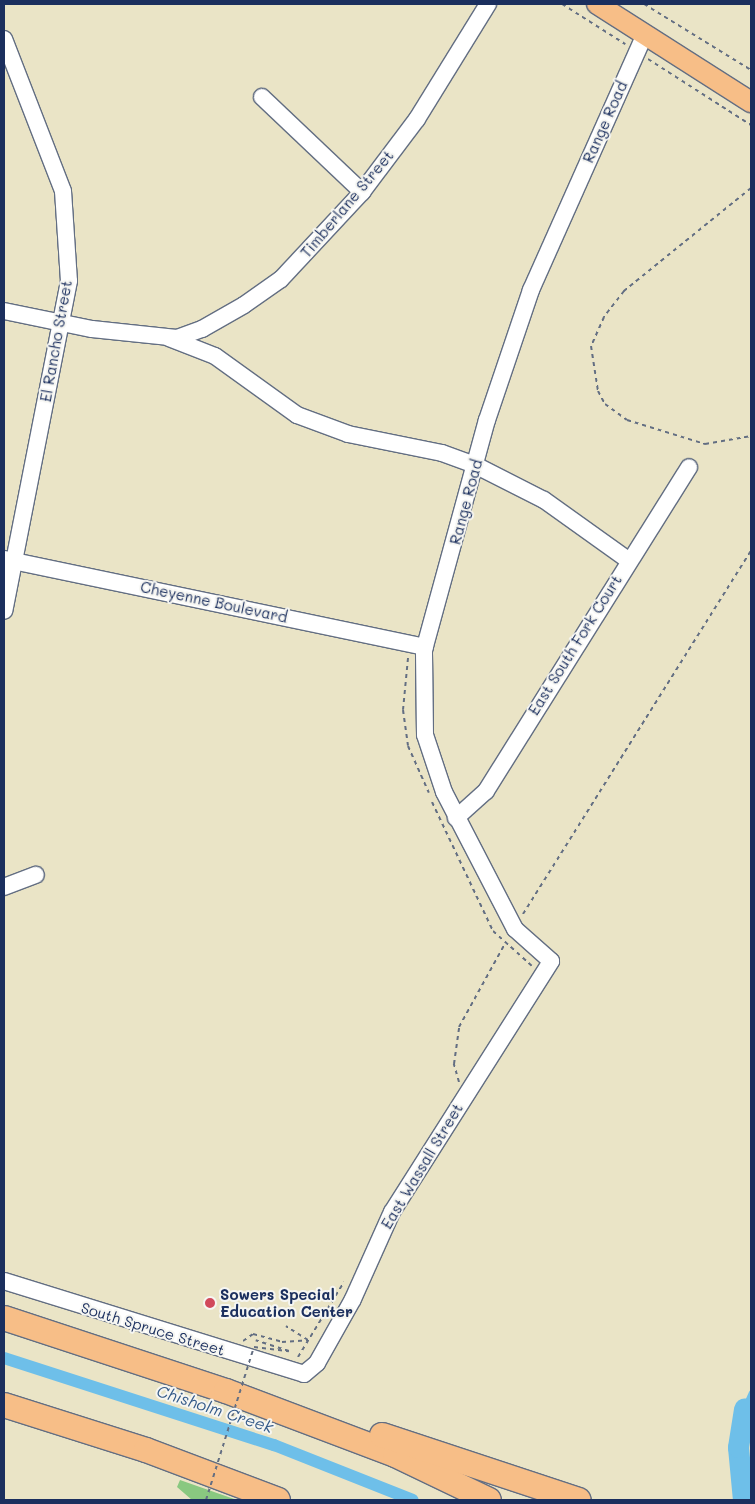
<!DOCTYPE html>
<html>
<head>
<meta charset="utf-8">
<style>
	body { margin:0 }
	#map { position:relative; width:755px; height:1504px; overflow:hidden; background:#eae4c6; font-family:Mali,sans-serif }
	div>[style] { position:absolute }
	.green>* { inset:0; background:#89c880 }
	.stream>* { height:4px; margin:-2px; padding:0 2px; transform-origin:2px; border-radius:2px; background:#6ebfe9 }
	.canal>* { height:12px; margin:-6px; padding:0 6px; transform-origin:6px; border-radius:6px; background:#6ebfe9 }
	.river>* { height:21px; margin:-10.5px; padding:0 10.5px; transform-origin:10.5px; border-radius:10.5px; background:#6ebfe9 }
	.path>* { height:2px; margin-top:-1px; transform-origin:0; background:repeating-linear-gradient(90deg,#636e82 0 4px,transparent 0 8px) }
	.roads { filter:drop-shadow(1px 0 #636e82) drop-shadow(-1px 0 #636e82) drop-shadow(0 1px #636e82) drop-shadow(0 -1px #636e82) }
	.minor>* { height:16px; margin:-8px; padding:0 8px; transform-origin:8px; border-radius:8px; background:#fff }
	.major>* { height:20px; margin:-10px; padding:0 10px; transform-origin:10px; border-radius:10px; background:#f7be87 }
	.highway>* { height:24px; margin:-12px; padding:0 12px; transform-origin:12px; border-radius:12px; background:#f7be87 }
	.path-bridge>* { height:2px; margin-top:-1px; transform-origin:0; background:repeating-linear-gradient(90deg,#636e82 0 4px,transparent 0 8px) }
	.dots>* { width:14px; height:14px; translate:-50% -50%; box-sizing:border-box; border:2px solid #f6f6f2; border-radius:50% }
	span { translate:-50% -50%; white-space:nowrap; text-align:center; line-height:1.15; -webkit-text-stroke:4px #f6f6f2; paint-order:stroke }
	.street-label { font-size:15px; color:#1b2f5e }
	.poi-label { font-size:15px; color:#1b2f5e; font-weight:700 }
	.left { translate:0 -50%; text-align:left }
	.water-label { font-size:16px; color:#345a88; font-style:italic }
	.frame { position:absolute; inset:0; border:5px solid #1b2f5e; pointer-events:none }
</style>
</head>
<body>
<div id="map">
	<div class="green">
		<div style="clip-path:polygon(180px 1480px,217px 1493px,237px 1500px,192px 1500px,177px 1487px)"></div>
	</div>
	<div class="stream">
		<div style="left:744px;top:1408px;width:17px;rotate:-66deg"></div>
	</div>
	<div class="canal">
		<div style="left:4px;top:1358px;width:284px;rotate:17.9deg"></div>
		<div style="left:274px;top:1445px;width:149px;rotate:21.6deg"></div>
	</div>
	<div class="river">
		<div style="left:743px;top:1500px;width:53px;rotate:-95.4deg"></div>
		<div style="left:738px;top:1447px;width:39px;rotate:-81deg"></div>
	</div>
	<div class="path">
		<div style="left:562px;top:4px;width:75px;rotate:32.4deg"></div>
		<div style="left:644px;top:4px;width:126px;rotate:31.7deg"></div>
		<div style="left:648px;top:59px;width:122px;rotate:32.7deg"></div>
		<div style="left:751px;top:188px;width:164px;rotate:141deg"></div>
		<div style="left:624px;top:291px;width:33px;rotate:128deg"></div>
		<div style="left:604px;top:317px;width:32px;rotate:114deg"></div>
		<div style="left:591px;top:346px;width:46px;rotate:81.2deg"></div>
		<div style="left:598px;top:391px;width:15px;rotate:62deg"></div>
		<div style="left:605px;top:404px;width:27px;rotate:36deg"></div>
		<div style="left:627px;top:420px;width:82px;rotate:17.1deg"></div>
		<div style="left:705px;top:444px;width:47px;rotate:-9.9deg"></div>
		<div style="left:408px;top:658px;width:52px;rotate:95.5deg"></div>
		<div style="left:403px;top:710px;width:36px;rotate:82deg"></div>
		<div style="left:408px;top:746px;width:51px;rotate:65.9deg"></div>
		<div style="left:432px;top:802px;width:143px;rotate:64.7deg"></div>
		<div style="left:493px;top:931px;width:52px;rotate:41.9deg"></div>
		<div style="left:523px;top:914px;width:430px;rotate:-57.9deg"></div>
		<div style="left:459px;top:1082px;width:19px;rotate:-106deg"></div>
		<div style="left:454px;top:1064px;width:37px;rotate:-82deg"></div>
		<div style="left:459px;top:1027px;width:97px;rotate:-61.1deg"></div>
		<div style="left:243px;top:1341px;width:12px;rotate:-35deg"></div>
		<div style="left:253px;top:1334px;width:30px;rotate:15deg"></div>
		<div style="left:282px;top:1342px;width:26px;rotate:-4deg"></div>
		<div style="left:308px;top:1340px;width:26px;rotate:-148deg"></div>
		<div style="left:298px;top:1357px;width:88px;rotate:-58.5deg"></div>
	</div>
	<div class="roads">
		<div class="minor">
			<div style="left:4px;top:39px;width:163px;rotate:68.8deg"></div>
			<div style="left:63px;top:191px;width:90px;rotate:86.2deg"></div>
			<div style="left:69px;top:281px;width:336px;rotate:101.1deg"></div>
			<div style="left:262px;top:97px;width:138px;rotate:43.5deg"></div>
			<div style="left:4px;top:311px;width:90px;rotate:11.6deg"></div>
			<div style="left:92px;top:329px;width:85px;rotate:6deg"></div>
			<div style="left:177px;top:338px;width:27px;rotate:-20deg"></div>
			<div style="left:202px;top:329px;width:48px;rotate:-29.7deg"></div>
			<div style="left:244px;top:305px;width:45px;rotate:-35.1deg"></div>
			<div style="left:281px;top:279px;width:119px;rotate:-47deg"></div>
			<div style="left:362px;top:192px;width:91px;rotate:-53deg"></div>
			<div style="left:417px;top:119px;width:135px;rotate:-58.3deg"></div>
			<div style="left:169px;top:338px;width:49px;rotate:21.4deg"></div>
			<div style="left:215px;top:356px;width:101px;rotate:35.7deg"></div>
			<div style="left:297px;top:415px;width:54px;rotate:20.4deg"></div>
			<div style="left:348px;top:434px;width:96px;rotate:11.4deg"></div>
			<div style="left:442px;top:453px;width:35px;rotate:20deg"></div>
			<div style="left:475px;top:465px;width:77px;rotate:26.9deg"></div>
			<div style="left:544px;top:500px;width:103px;rotate:35.5deg"></div>
			<div style="left:4px;top:559px;width:430px;rotate:11.8deg"></div>
			<div style="left:456px;top:818px;width:40px;rotate:-42deg"></div>
			<div style="left:486px;top:791px;width:382px;rotate:-57.9deg"></div>
			<div style="left:4px;top:887px;width:34px;rotate:-21deg"></div>
			<div style="left:4px;top:1281px;width:314px;rotate:17.2deg"></div>
			<div style="left:304px;top:1374px;width:17px;rotate:-40deg"></div>
			<div style="left:317px;top:1363px;width:73px;rotate:-60.6deg"></div>
			<div style="left:353px;top:1299px;width:95px;rotate:-65.9deg"></div>
			<div style="left:392px;top:1212px;width:297px;rotate:-57.6deg"></div>
			<div style="left:551px;top:961px;width:48px;rotate:-138.4deg"></div>
			<div style="left:515px;top:929px;width:154px;rotate:-117.4deg"></div>
			<div style="left:444px;top:792px;width:60px;rotate:-108.4deg"></div>
			<div style="left:425px;top:735px;width:85px;rotate:-90.7deg"></div>
			<div style="left:424px;top:650px;width:238px;rotate:-74.7deg"></div>
			<div style="left:487px;top:420px;width:137px;rotate:-71.3deg"></div>
			<div style="left:531px;top:290px;width:280px;rotate:-66deg"></div>
		</div>
		<div class="major">
			<div style="left:597px;top:4px;width:183px;rotate:32.5deg"></div>
		</div>
		<div class="highway">
			<div style="left:4px;top:1318px;width:234px;rotate:18.2deg"></div>
			<div style="left:226px;top:1391px;width:181px;rotate:20.7deg"></div>
			<div style="left:395px;top:1455px;width:104px;rotate:25.6deg"></div>
			<div style="left:4px;top:1405px;width:149px;rotate:17.6deg"></div>
			<div style="left:146px;top:1450px;width:141px;rotate:20.7deg"></div>
			<div style="left:382px;top:1435px;width:207px;rotate:18.3deg"></div>
		</div>
	</div>
	<div class="path-bridge">
		<div style="left:206px;top:1500px;width:160px;rotate:-72.6deg"></div>
		<div style="left:254px;top:1347px;width:35px;rotate:7deg"></div>
		<div style="left:289px;top:1351px;width:35px;rotate:-162deg"></div>
	</div>
	<div class="dots">
		<div style="left:210px;top:1303px;background:#d1495b"></div>
	</div>
	<div class="street-label">
		<span style="left:605px;top:122px;rotate:-66deg">Range Road</span>
		<span style="left:347px;top:204px;rotate:-50deg">Timberlane Street</span>
		<span style="left:56px;top:341px;rotate:-80deg">El Rancho Street</span>
		<span style="left:466px;top:502px;rotate:-75deg">Range Road</span>
		<span style="left:214px;top:602px;rotate:12deg">Cheyenne Boulevard</span>
		<span style="left:575px;top:645px;rotate:-58deg">East South Fork Court</span>
		<span style="left:422px;top:1166px;rotate:-59deg">East Wassall Street</span>
		<span style="left:153px;top:1329px;rotate:17deg">South Spruce Street</span>
	</div>
	<div class="poi-label">
		<span class="left" style="left:220px;top:1303px">Sowers Special<br>Education Center</span>
	</div>
	<div class="water-label">
		<span style="left:215px;top:1409px;rotate:18deg">Chisholm Creek</span>
	</div>
	<div class="frame"></div>
</div>
</body>
</html>
